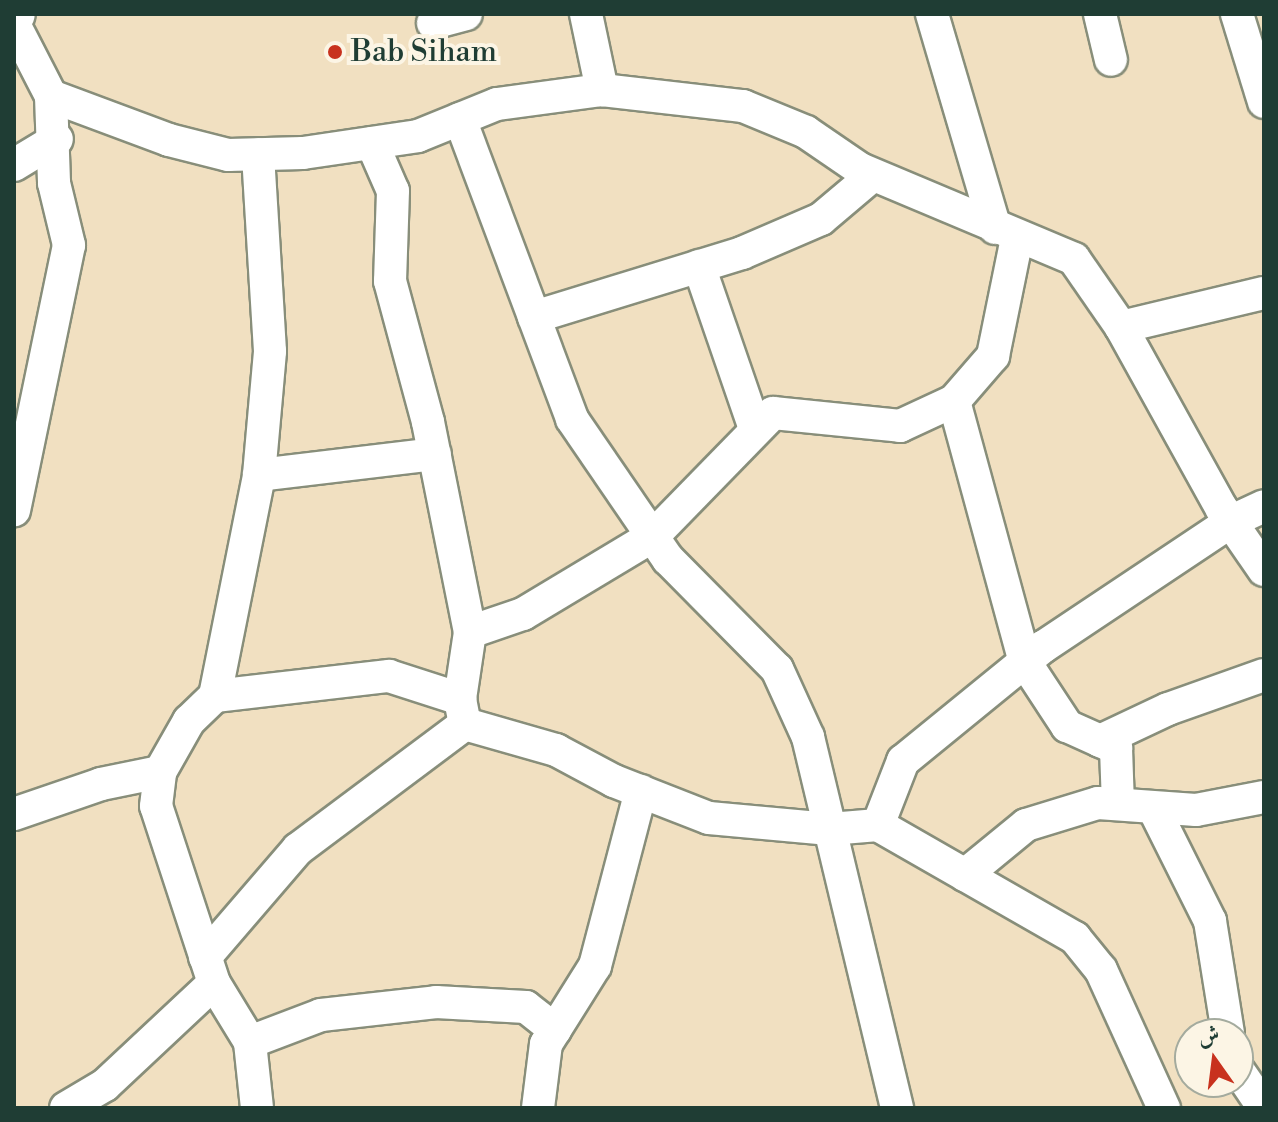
<!DOCTYPE html>
<html>
<head>
<meta charset="utf-8">
<style>
	body { margin:0 }
	#map { position:relative; width:1278px; height:1122px; overflow:hidden; background:#f1e0c1; font-family:"Libre Bodoni",Amiri,serif }
	div>[style] { position:absolute }
	.roads { filter:drop-shadow(2px 0 #888e7a) drop-shadow(-2px 0 #888e7a) drop-shadow(0 2px #888e7a) drop-shadow(0 -2px #888e7a) }
	.minor>* { height:32px; margin:-16px; padding:0 16px; transform-origin:16px; border-radius:16px; background:#fff }
	.major>* { height:40px; margin:-20px; padding:0 20px; transform-origin:20px; border-radius:20px; background:#fff }
	.dots>* { width:22px; height:22px; translate:-50% -50%; box-sizing:border-box; border:4px solid #fcf5e5; border-radius:50% }
	span { translate:-50% -50%; white-space:nowrap; text-align:center; line-height:1.15; -webkit-text-stroke:8px #fcf5e5; paint-order:stroke }
	.poi-label { font-size:30px; color:#1f3d34 }
	.left { translate:0 -50%; text-align:left }
	.frame { position:absolute; inset:0; border:16px solid #1f3d34; pointer-events:none }
	.north { position:absolute; left:1174px; top:1018px; width:80px; height:80px; box-sizing:border-box; background:#fcf5e5; border:2px solid #a4ab9e; border-radius:50%; rotate:346deg; font-size:22px; font-weight:700; line-height:32px; text-align:center; color:#1f3d34 }
	.north::after { content:''; display:block; margin:auto; width:28px; height:36px; background:#c8321e; clip-path:polygon(50% 0,100% 100%,50% 72%,0 100%) }
</style>
</head>
<body>
<div id="map">
	<div class="roads">
		<div class="minor">
			<div style="left:586px;top:14px;width:78px;rotate:78.1deg"></div>
			<div style="left:932px;top:14px;width:223px;rotate:73.6deg"></div>
			<div style="left:1100px;top:14px;width:47px;rotate:76.6deg"></div>
			<div style="left:1237px;top:14px;width:92px;rotate:72.9deg"></div>
			<div style="left:433px;top:23px;width:34px;rotate:-15deg"></div>
			<div style="left:14px;top:24px;width:81px;rotate:62.8deg"></div>
			<div style="left:51px;top:96px;width:87px;rotate:88deg"></div>
			<div style="left:54px;top:183px;width:64px;rotate:76.4deg"></div>
			<div style="left:69px;top:245px;width:271px;rotate:101.7deg"></div>
			<div style="left:51px;top:96px;width:126px;rotate:20.4deg"></div>
			<div style="left:169px;top:140px;width:61px;rotate:14.3deg"></div>
			<div style="left:228px;top:155px;width:75px;rotate:-1.5deg"></div>
			<div style="left:303px;top:153px;width:116px;rotate:-8.4deg"></div>
			<div style="left:418px;top:136px;width:85px;rotate:-22.1deg"></div>
			<div style="left:497px;top:104px;width:106px;rotate:-7.6deg"></div>
			<div style="left:602px;top:90px;width:142px;rotate:6.5deg"></div>
			<div style="left:743px;top:106px;width:68px;rotate:22.4deg"></div>
			<div style="left:806px;top:132px;width:65px;rotate:34.4deg"></div>
			<div style="left:860px;top:169px;width:232px;rotate:22.8deg"></div>
			<div style="left:1074px;top:259px;width:83px;rotate:55.3deg"></div>
			<div style="left:1121px;top:327px;width:208px;rotate:61deg"></div>
			<div style="left:1222px;top:509px;width:74px;rotate:55.5deg"></div>
			<div style="left:460px;top:119px;width:320px;rotate:69.5deg"></div>
			<div style="left:572px;top:419px;width:170px;rotate:55.6deg"></div>
			<div style="left:668px;top:559px;width:155px;rotate:45.3deg"></div>
			<div style="left:777px;top:669px;width:75px;rotate:65.5deg"></div>
			<div style="left:808px;top:737px;width:382px;rotate:76.5deg"></div>
			<div style="left:372px;top:143px;width:52px;rotate:66.4deg"></div>
			<div style="left:393px;top:191px;width:90px;rotate:91.9deg"></div>
			<div style="left:390px;top:281px;width:146px;rotate:74.9deg"></div>
			<div style="left:428px;top:422px;width:214px;rotate:78.7deg"></div>
			<div style="left:470px;top:632px;width:68px;rotate:98.5deg"></div>
			<div style="left:460px;top:699px;width:25px;rotate:79deg"></div>
			<div style="left:465px;top:724px;width:95px;rotate:15.9deg"></div>
			<div style="left:556px;top:750px;width:66px;rotate:28.1deg"></div>
			<div style="left:614px;top:781px;width:102px;rotate:21.3deg"></div>
			<div style="left:709px;top:818px;width:121px;rotate:5.2deg"></div>
			<div style="left:830px;top:829px;width:48px;rotate:-4.8deg"></div>
			<div style="left:878px;top:825px;width:227px;rotate:29.8deg"></div>
			<div style="left:1075px;top:938px;width:41px;rotate:50.9deg"></div>
			<div style="left:1101px;top:970px;width:152px;rotate:65.5deg"></div>
			<div style="left:14px;top:165px;width:50px;rotate:-31.2deg"></div>
			<div style="left:699px;top:266px;width:172px;rotate:71deg"></div>
			<div style="left:534px;top:317px;width:218px;rotate:-17.1deg"></div>
			<div style="left:742px;top:253px;width:86px;rotate:-23.3deg"></div>
			<div style="left:821px;top:219px;width:68px;rotate:-40.2deg"></div>
			<div style="left:1121px;top:327px;width:147px;rotate:-13.4deg"></div>
			<div style="left:954px;top:401px;width:270px;rotate:74.8deg"></div>
			<div style="left:1025px;top:662px;width:77px;rotate:56.7deg"></div>
			<div style="left:1067px;top:726px;width:54px;rotate:24.2deg"></div>
			<div style="left:1116px;top:748px;width:56px;rotate:88deg"></div>
			<div style="left:259px;top:475px;width:177px;rotate:-6.8deg"></div>
			<div style="left:470px;top:632px;width:56px;rotate:-18.8deg"></div>
			<div style="left:523px;top:614px;width:152px;rotate:-31deg"></div>
			<div style="left:653px;top:536px;width:172px;rotate:-45.7deg"></div>
			<div style="left:773px;top:413px;width:128px;rotate:5.8deg"></div>
			<div style="left:900px;top:426px;width:60px;rotate:-24.8deg"></div>
			<div style="left:954px;top:401px;width:60px;rotate:-49.1deg"></div>
			<div style="left:993px;top:356px;width:120px;rotate:-78.5deg"></div>
			<div style="left:215px;top:696px;width:175px;rotate:-6.6deg"></div>
			<div style="left:389px;top:676px;width:75px;rotate:17.9deg"></div>
			<div style="left:1100px;top:741px;width:75px;rotate:-25.2deg"></div>
			<div style="left:1168px;top:709px;width:102px;rotate:-19.5deg"></div>
			<div style="left:1155px;top:811px;width:123px;rotate:63.4deg"></div>
			<div style="left:1210px;top:921px;width:114px;rotate:80.9deg"></div>
			<div style="left:14px;top:814px;width:92px;rotate:-19deg"></div>
			<div style="left:101px;top:784px;width:60px;rotate:-11.5deg"></div>
			<div style="left:878px;top:825px;width:69px;rotate:-68.7deg"></div>
			<div style="left:903px;top:761px;width:181px;rotate:-39.2deg"></div>
			<div style="left:1043px;top:647px;width:227px;rotate:-33.7deg"></div>
			<div style="left:1232px;top:521px;width:35px;rotate:-25deg"></div>
			<div style="left:965px;top:875px;width:79px;rotate:-39.3deg"></div>
			<div style="left:1026px;top:825px;width:75px;rotate:-17deg"></div>
			<div style="left:1098px;top:803px;width:98px;rotate:4.1deg"></div>
			<div style="left:1196px;top:810px;width:69px;rotate:-10.8deg"></div>
			<div style="left:205px;top:957px;width:143px;rotate:-49.3deg"></div>
			<div style="left:298px;top:849px;width:209px;rotate:-36.8deg"></div>
			<div style="left:250px;top:1042px;width:76px;rotate:-20.8deg"></div>
			<div style="left:321px;top:1015px;width:116px;rotate:-6.4deg"></div>
			<div style="left:436px;top:1002px;width:90px;rotate:3.2deg"></div>
			<div style="left:526px;top:1007px;width:37px;rotate:38deg"></div>
			<div style="left:1238px;top:1070px;width:46px;rotate:55.6deg"></div>
			<div style="left:66px;top:1108px;width:45px;rotate:-30.5deg"></div>
			<div style="left:105px;top:1085px;width:149px;rotate:-43.1deg"></div>
			<div style="left:257px;top:1108px;width:66px;rotate:-96.1deg"></div>
			<div style="left:250px;top:1042px;width:69px;rotate:-121.4deg"></div>
			<div style="left:214px;top:983px;width:186px;rotate:-108.1deg"></div>
			<div style="left:156px;top:806px;width:34px;rotate:-83deg"></div>
			<div style="left:160px;top:772px;width:59px;rotate:-60.4deg"></div>
			<div style="left:189px;top:721px;width:36px;rotate:-44deg"></div>
			<div style="left:215px;top:696px;width:225px;rotate:-78.7deg"></div>
			<div style="left:259px;top:475px;width:124px;rotate:-84.9deg"></div>
			<div style="left:270px;top:351px;width:197px;rotate:-93.5deg"></div>
			<div style="left:538px;top:1108px;width:64px;rotate:-82.9deg"></div>
			<div style="left:546px;top:1044px;width:92px;rotate:-57.9deg"></div>
			<div style="left:595px;top:966px;width:181px;rotate:-75.3deg"></div>
		</div>
		<div class="major">
			<div style="left:14px;top:15px;width:1px;rotate:-45deg"></div>
		</div>
	</div>
	<div class="dots">
		<div style="left:335px;top:52px;background:#c8321e"></div>
	</div>
	<div class="poi-label">
		<span class="left" style="left:351px;top:52px">Bab Siham</span>
	</div>
	<div class="frame"></div>
	<div class="north">ش</div>
</div>
</body>
</html>
